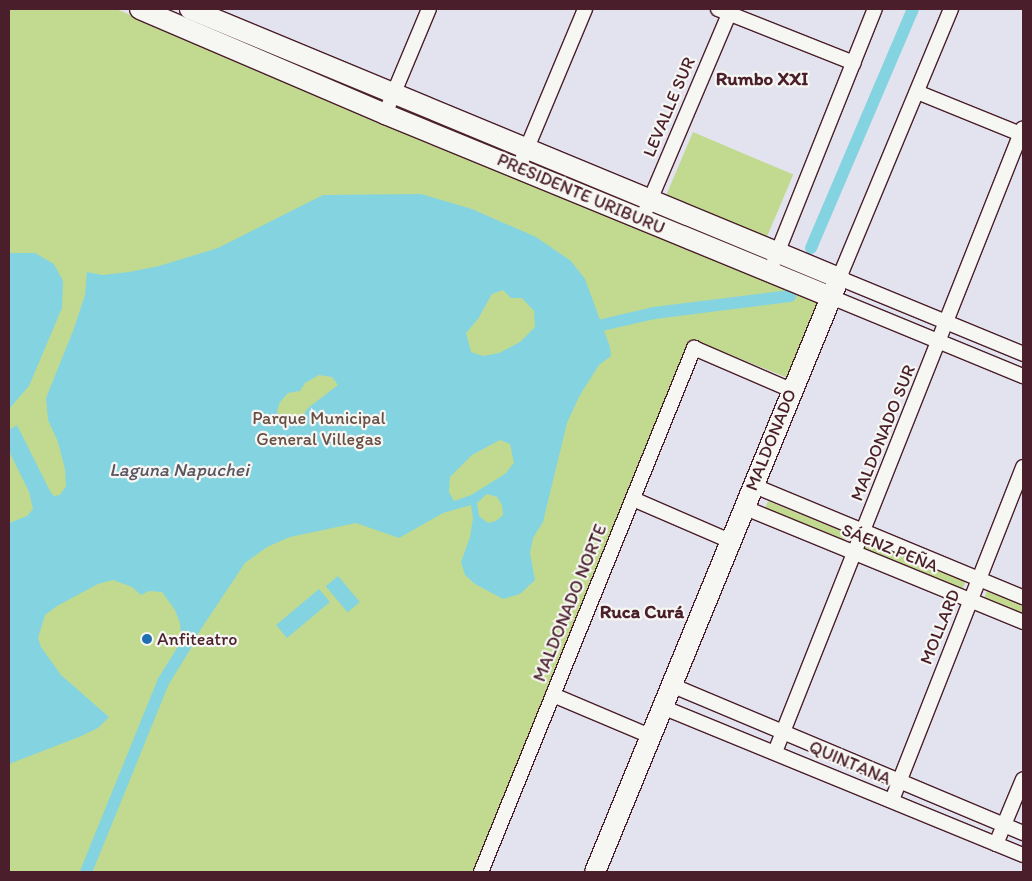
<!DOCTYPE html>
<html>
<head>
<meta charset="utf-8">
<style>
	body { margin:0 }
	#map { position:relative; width:1032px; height:881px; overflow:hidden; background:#e3e3ef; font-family:Itim,sans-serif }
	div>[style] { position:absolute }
	.green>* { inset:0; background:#c2da90; transform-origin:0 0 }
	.water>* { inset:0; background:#84d3e0; transform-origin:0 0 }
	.canal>* { height:12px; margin:-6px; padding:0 6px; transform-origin:6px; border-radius:6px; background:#84d3e0 }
	.roads { filter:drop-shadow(1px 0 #4a1f2b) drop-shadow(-1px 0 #4a1f2b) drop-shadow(0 1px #4a1f2b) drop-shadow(0 -1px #4a1f2b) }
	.street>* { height:14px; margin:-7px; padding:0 7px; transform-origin:7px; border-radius:7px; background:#f6f6f2 }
	.secondary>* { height:20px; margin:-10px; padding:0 10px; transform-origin:10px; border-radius:10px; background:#f6f6f2 }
	.dots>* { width:14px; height:14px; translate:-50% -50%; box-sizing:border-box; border:2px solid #f6f6f2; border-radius:50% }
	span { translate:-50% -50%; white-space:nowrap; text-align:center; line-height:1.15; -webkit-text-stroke:4.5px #f6f6f2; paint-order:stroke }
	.street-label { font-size:18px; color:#4a1f2b }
	.park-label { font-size:18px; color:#684e44 }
	.poi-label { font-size:18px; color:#4a1f2b }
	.left { translate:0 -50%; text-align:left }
	.neighbourhood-label { font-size:19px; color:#4a1f2b; font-weight:700 }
	.water-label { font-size:19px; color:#5b5561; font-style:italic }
	.frame { position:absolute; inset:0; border:10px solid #4a1f2b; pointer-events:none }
</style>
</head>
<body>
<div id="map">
	<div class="green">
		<div style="clip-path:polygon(9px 9px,116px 9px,820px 302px,790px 379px,692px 339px,474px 872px,9px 872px)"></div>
		<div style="left:693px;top:132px;width:109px;height:68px;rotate:23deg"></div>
		<div style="left:768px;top:501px;width:86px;height:9px;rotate:22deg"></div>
		<div style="left:868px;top:540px;width:106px;height:10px;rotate:22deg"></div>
		<div style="clip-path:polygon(988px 589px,1023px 604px,1023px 614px,984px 598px)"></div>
	</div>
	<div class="water">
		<div style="clip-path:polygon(evenodd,421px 194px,472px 209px,536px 237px,571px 261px,585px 279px,610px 347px,611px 356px,599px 365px,580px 395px,567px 423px,543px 522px,533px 538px,530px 553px,535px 580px,520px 594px,503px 599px,475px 584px,465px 575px,461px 562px,470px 537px,473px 518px,471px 505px,443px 513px,399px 538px,356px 523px,290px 537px,267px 547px,245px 563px,193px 641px,181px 636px,180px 623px,175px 610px,162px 592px,149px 591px,141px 595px,132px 587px,113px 580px,98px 584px,57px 606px,45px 615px,38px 638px,41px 647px,61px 675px,109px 717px,98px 728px,79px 737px,9px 764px,9px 523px,27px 516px,33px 509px,29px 492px,9px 451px,9px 430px,17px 425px,50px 491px,54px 496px,60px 495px,66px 486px,65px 469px,58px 442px,48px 420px,46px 398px,73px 331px,85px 295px,87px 272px,102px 275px,129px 272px,159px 266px,218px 248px,323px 195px,421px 194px,503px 290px,511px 298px,522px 298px,534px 311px,535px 327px,520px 342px,499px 353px,483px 356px,471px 352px,466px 333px,478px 319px,492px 294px,503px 290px,421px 194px,319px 375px,332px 377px,338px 385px,308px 408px,299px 422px,283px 424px,277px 411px,280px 402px,288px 393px,300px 391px,305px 383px,319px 375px,421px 194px,500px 440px,510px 444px,514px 463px,505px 474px,471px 495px,454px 501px,449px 492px,450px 477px,472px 455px,500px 440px,421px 194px,487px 494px,497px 497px,502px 505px,503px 515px,496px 521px,488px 523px,479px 516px,477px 503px,487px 494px)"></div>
		<div style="clip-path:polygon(9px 253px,35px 253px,54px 264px,63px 281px,62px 308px,29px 386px,9px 409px)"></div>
		<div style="left:338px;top:576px;width:34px;height:16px;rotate:50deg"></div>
		<div style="left:319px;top:589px;width:17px;height:56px;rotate:50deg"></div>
	</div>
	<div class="canal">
		<div style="left:811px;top:248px;width:260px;rotate:-66.9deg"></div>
		<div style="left:602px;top:325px;width:53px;rotate:-13deg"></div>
		<div style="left:654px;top:313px;width:137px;rotate:-7.1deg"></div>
		<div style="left:86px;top:872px;width:205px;rotate:-67.9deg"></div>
		<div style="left:163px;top:682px;width:49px;rotate:-58.2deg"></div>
	</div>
	<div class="roads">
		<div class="street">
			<div style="left:718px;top:9px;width:146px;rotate:21.7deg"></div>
			<div style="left:951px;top:9px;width:291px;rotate:112.6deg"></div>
			<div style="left:839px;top:278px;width:199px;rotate:22.4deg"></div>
			<div style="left:917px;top:92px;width:114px;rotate:22.1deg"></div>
			<div style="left:385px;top:114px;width:114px;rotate:-67.3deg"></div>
			<div style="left:519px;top:167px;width:171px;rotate:-67.3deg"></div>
			<div style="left:642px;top:219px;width:228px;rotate:-67deg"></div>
			<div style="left:774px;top:261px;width:271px;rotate:-68.2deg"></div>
			<div style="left:831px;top:297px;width:208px;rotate:22.4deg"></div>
			<div style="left:752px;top:485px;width:293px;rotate:22.5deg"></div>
			<div style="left:633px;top:499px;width:106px;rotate:23.4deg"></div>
			<div style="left:743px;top:507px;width:303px;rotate:22.3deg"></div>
			<div style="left:671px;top:685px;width:382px;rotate:22.8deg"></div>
			<div style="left:553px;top:695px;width:105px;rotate:22.9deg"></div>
			<div style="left:662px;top:707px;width:390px;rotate:22.3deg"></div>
			<div style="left:775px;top:752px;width:671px;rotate:-68.33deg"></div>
			<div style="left:892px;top:800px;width:358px;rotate:-68.5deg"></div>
			<div style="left:996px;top:844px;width:70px;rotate:-67.4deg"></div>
			<div style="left:481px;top:872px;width:566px;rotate:-67.88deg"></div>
			<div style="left:694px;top:348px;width:106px;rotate:23.4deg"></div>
		</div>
		<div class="secondary">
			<div style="left:140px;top:9px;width:267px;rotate:23.2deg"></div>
			<div style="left:385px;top:114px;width:482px;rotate:22.3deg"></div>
			<div style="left:190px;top:9px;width:703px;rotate:22.51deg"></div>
			<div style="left:839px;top:278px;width:642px;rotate:112.33deg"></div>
		</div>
	</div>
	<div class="dots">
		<div style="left:147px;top:639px;background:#1f6fb2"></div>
	</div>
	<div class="street-label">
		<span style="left:669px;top:107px;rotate:-67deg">LEVALLE SUR</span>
		<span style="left:581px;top:194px;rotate:23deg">PRESIDENTE URIBURU</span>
		<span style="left:883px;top:433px;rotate:-68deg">MALDONADO SUR</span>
		<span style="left:771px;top:440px;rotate:-68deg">MALDONADO</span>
		<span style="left:890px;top:548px;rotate:22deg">SÁENZ PEÑA</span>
		<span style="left:570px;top:603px;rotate:-68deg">MALDONADO NORTE</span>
		<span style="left:940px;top:627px;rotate:-68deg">MOLLARD</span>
		<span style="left:850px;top:763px;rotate:23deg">QUINTANA</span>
	</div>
	<div class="park-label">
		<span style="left:319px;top:429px">Parque Municipal<br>General Villegas</span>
	</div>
	<div class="poi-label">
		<span class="left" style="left:157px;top:639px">Anfiteatro</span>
	</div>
	<div class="neighbourhood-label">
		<span style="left:762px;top:79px">Rumbo XXI</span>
		<span style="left:642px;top:612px">Ruca Curá</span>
	</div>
	<div class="water-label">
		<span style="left:179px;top:470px">Laguna Napuchei</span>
	</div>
	<div class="frame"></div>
</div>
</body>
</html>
